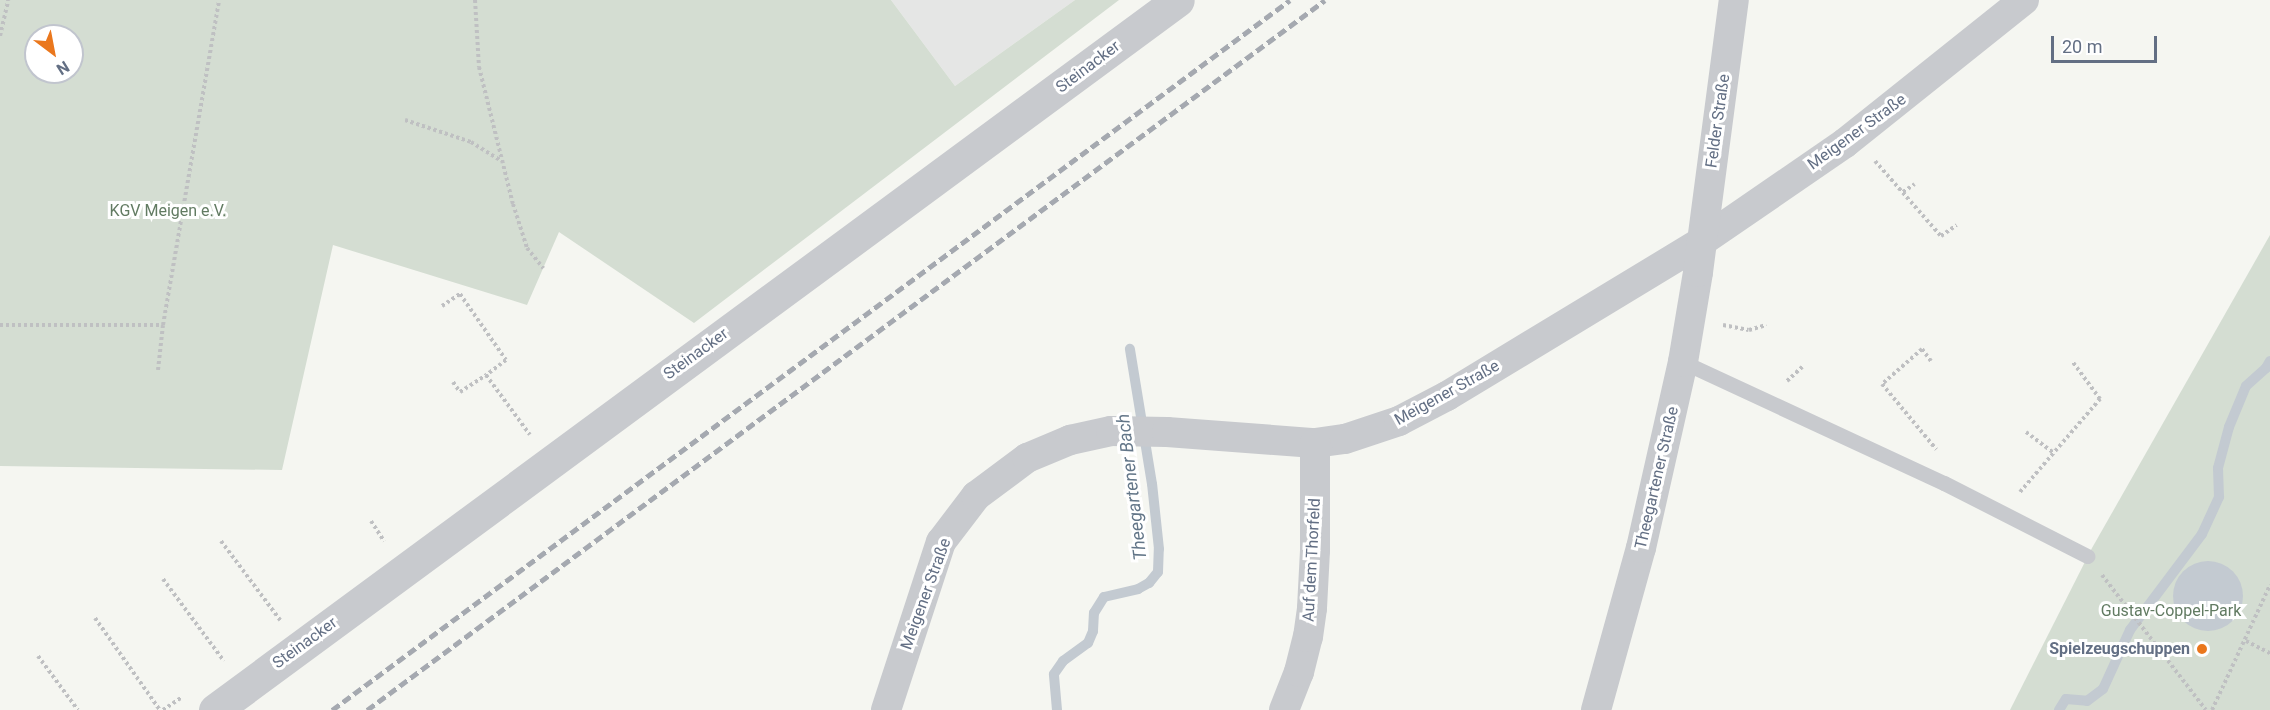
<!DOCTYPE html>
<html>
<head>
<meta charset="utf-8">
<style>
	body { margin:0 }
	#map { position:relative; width:2270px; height:710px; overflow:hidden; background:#f5f6f1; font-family:Roboto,sans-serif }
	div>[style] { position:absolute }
	.built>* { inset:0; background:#e5e6e5 }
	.green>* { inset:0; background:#d4ddd2 }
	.water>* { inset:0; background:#c3cad1 }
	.round { border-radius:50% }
	.stream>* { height:10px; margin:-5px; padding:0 5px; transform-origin:5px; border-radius:5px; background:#c3cad1 }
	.path>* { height:4px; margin-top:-2px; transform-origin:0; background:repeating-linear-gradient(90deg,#bfc0c2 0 3px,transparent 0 6px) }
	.service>* { height:15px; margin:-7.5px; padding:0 7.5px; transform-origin:7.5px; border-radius:7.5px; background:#c8cace }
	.minor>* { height:30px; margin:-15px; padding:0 15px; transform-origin:15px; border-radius:15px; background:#c8cace }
	.tertiary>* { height:33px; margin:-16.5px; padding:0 16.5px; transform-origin:16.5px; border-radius:16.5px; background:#c8cace }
	.rail>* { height:4.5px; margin-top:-2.25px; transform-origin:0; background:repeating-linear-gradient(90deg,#a5a9b0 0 9px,transparent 0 13.5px) }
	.dots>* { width:16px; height:16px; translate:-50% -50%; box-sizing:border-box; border:3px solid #fff; border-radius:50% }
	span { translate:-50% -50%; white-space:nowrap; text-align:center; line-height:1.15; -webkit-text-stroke:6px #fff; paint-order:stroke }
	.street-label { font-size:16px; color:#636f84 }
	.park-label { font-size:16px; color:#627b62 }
	.poi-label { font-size:16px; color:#636f84; font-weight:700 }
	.right { translate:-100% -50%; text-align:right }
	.water-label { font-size:18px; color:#637688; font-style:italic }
	.north { position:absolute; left:24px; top:24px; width:60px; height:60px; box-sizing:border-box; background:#fff; border:2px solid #c1c5ce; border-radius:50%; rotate:148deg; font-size:16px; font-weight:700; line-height:24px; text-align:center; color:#636f84 }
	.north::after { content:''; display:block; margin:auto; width:21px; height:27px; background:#ea771d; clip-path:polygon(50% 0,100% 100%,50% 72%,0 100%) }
	.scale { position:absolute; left:2051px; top:36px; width:106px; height:27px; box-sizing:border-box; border:3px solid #636f84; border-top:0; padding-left:8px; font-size:18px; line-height:21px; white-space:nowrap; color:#636f84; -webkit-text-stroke:4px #fff; paint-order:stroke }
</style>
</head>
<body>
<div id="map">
	<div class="built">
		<div style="clip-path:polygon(891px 0,1075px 0,955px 86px)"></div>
	</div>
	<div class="green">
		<div style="clip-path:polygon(evenodd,0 0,891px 0,955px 86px,1075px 0,1119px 0,694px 323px,559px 232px,527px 305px,333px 245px,282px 470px,0 466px,0 0,36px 36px,72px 36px,72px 72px,36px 72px,36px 36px)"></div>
		<div style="clip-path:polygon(2270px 235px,2270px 710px,2010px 710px,2092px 548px)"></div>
	</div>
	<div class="water">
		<div class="round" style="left:2173px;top:561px;width:70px;height:70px"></div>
	</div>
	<div class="stream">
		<div style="left:1057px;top:710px;width:36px;rotate:-95deg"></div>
		<div style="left:1054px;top:674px;width:16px;rotate:-55deg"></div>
		<div style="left:1063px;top:661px;width:31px;rotate:-36deg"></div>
		<div style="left:1088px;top:643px;width:13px;rotate:-67deg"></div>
		<div style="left:1093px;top:631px;width:18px;rotate:-87deg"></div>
		<div style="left:1094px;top:613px;width:19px;rotate:-58deg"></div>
		<div style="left:1104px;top:597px;width:35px;rotate:-13deg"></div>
		<div style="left:1138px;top:589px;width:13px;rotate:-29deg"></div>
		<div style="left:1149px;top:583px;width:14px;rotate:-51deg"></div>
		<div style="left:1158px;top:572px;width:23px;rotate:-88deg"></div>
		<div style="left:1159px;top:549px;width:65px;rotate:-96.1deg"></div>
		<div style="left:1152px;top:484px;width:137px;rotate:-99.3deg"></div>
		<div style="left:2059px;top:710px;width:13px;rotate:-58deg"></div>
		<div style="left:2066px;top:699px;width:21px;rotate:5deg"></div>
		<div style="left:2087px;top:701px;width:20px;rotate:-37deg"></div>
		<div style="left:2103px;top:689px;width:65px;rotate:-65.4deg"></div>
		<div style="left:2130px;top:630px;width:120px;rotate:-53.1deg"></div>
		<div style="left:2202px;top:534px;width:41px;rotate:-65.3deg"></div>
		<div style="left:2219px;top:497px;width:29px;rotate:-92deg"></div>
		<div style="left:2218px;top:468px;width:42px;rotate:-75deg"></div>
		<div style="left:2229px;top:427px;width:44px;rotate:-67.5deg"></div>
		<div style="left:2246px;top:386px;width:27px;rotate:-42deg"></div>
		<div style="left:2266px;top:368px;width:8px;rotate:-60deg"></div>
	</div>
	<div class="path">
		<div style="left:475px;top:0;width:67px;rotate:86.6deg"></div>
		<div style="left:479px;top:67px;width:141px;rotate:76.1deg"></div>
		<div style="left:513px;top:204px;width:46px;rotate:72.3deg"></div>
		<div style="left:527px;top:248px;width:26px;rotate:51deg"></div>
		<div style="left:0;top:36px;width:37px;rotate:-77deg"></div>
		<div style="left:405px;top:120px;width:70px;rotate:18.4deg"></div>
		<div style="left:471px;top:142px;width:38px;rotate:32deg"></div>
		<div style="left:1875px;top:161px;width:100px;rotate:48.7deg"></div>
		<div style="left:1941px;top:236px;width:19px;rotate:-35deg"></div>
		<div style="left:1903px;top:192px;width:14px;rotate:-34deg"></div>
		<div style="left:442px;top:306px;width:22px;rotate:-34deg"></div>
		<div style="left:460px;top:294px;width:80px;rotate:55.1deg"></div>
		<div style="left:506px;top:360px;width:25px;rotate:143deg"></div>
		<div style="left:0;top:325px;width:163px"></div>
		<div style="left:1723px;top:325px;width:26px;rotate:11deg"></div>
		<div style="left:1749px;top:330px;width:18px;rotate:-16deg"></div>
		<div style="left:1931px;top:361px;width:15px;rotate:-127deg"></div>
		<div style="left:1922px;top:349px;width:53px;rotate:138.8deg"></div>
		<div style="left:1882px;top:384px;width:85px;rotate:50.3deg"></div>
		<div style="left:158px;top:370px;width:45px;rotate:-83.7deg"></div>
		<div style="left:163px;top:325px;width:330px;rotate:-80.2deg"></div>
		<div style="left:1787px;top:381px;width:21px;rotate:-43deg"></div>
		<div style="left:453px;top:382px;width:12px;rotate:55deg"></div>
		<div style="left:460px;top:392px;width:31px;rotate:-33deg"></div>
		<div style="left:486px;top:375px;width:74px;rotate:53.7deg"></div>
		<div style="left:2026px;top:432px;width:35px;rotate:37deg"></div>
		<div style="left:2020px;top:492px;width:123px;rotate:-49.3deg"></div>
		<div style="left:2100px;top:399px;width:47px;rotate:-126.4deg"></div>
		<div style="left:371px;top:521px;width:24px;rotate:57deg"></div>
		<div style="left:221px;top:541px;width:99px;rotate:53.2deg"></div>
		<div style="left:2102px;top:575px;width:170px;rotate:52.4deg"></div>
		<div style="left:163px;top:579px;width:102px;rotate:53.4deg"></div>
		<div style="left:95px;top:618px;width:113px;rotate:54.8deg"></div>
		<div style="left:2246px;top:641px;width:27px;rotate:27deg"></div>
		<div style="left:38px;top:656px;width:67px;rotate:53.5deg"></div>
		<div style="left:163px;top:710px;width:23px;rotate:-34deg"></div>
		<div style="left:2212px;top:710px;width:138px;rotate:-65.1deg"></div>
	</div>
	<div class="service">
		<div style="left:1683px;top:362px;width:288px;rotate:24.9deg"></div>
		<div style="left:1944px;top:483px;width:161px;rotate:27deg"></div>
	</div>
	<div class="minor">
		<div style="left:886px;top:710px;width:177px;rotate:-71.9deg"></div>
		<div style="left:941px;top:542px;width:58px;rotate:-52.7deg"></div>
		<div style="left:976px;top:496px;width:64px;rotate:-36.7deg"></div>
		<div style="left:1027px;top:458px;width:47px;rotate:-22.7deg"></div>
		<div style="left:1070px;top:440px;width:42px;rotate:-12.4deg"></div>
		<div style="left:1111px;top:431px;width:56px;rotate:1deg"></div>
		<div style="left:1167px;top:432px;width:148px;rotate:4.3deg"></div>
		<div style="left:1315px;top:443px;width:30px;rotate:-8deg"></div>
		<div style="left:1345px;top:439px;width:57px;rotate:-18.4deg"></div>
		<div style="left:1399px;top:421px;width:54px;rotate:-27.5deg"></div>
		<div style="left:1447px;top:396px;width:297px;rotate:-31.2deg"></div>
		<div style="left:1701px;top:242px;width:175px;rotate:-34.5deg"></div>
		<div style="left:1845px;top:143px;width:229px;rotate:-38.6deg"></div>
		<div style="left:1284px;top:710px;width:41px;rotate:-68.5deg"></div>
		<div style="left:1299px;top:672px;width:36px;rotate:-76deg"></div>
		<div style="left:1308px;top:637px;width:29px;rotate:-82deg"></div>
		<div style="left:1312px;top:608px;width:58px;rotate:-87deg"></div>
		<div style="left:1315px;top:550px;width:107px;rotate:-90deg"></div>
		<div style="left:1596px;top:710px;width:168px;rotate:-74.5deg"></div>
		<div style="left:1641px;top:548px;width:191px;rotate:-77.3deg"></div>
		<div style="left:1683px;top:362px;width:91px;rotate:-80.5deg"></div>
		<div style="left:1698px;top:272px;width:274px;rotate:-82.5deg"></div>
	</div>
	<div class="tertiary">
		<div style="left:215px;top:710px;width:1196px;rotate:-36.4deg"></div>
	</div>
	<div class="rail">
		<div style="left:332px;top:710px;width:1192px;rotate:-36.54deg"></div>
		<div style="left:367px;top:710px;width:1192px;rotate:-36.54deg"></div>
	</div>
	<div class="dots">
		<div style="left:2202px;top:649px;background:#ea771d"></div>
	</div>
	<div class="street-label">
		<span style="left:1088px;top:67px;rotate:-37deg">Steinacker</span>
		<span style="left:1718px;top:121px;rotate:-82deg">Felder Straße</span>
		<span style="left:1857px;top:132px;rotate:-36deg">Meigener Straße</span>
		<span style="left:696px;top:354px;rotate:-36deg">Steinacker</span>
		<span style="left:1447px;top:393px;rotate:-29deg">Meigener Straße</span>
		<span style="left:1657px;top:478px;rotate:-77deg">Theegartener Straße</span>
		<span style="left:1312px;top:560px;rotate:-87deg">Auf dem Thorfeld</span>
		<span style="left:926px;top:594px;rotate:-70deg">Meigener Straße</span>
		<span style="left:305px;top:643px;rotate:-36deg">Steinacker</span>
	</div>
	<div class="park-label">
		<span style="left:168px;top:211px">KGV Meigen e.V.</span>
		<span style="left:2171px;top:611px">Gustav-Coppel-Park</span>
	</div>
	<div class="poi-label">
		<span class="right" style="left:2190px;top:649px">Spielzeugschuppen</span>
	</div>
	<div class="water-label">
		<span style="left:1132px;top:487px;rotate:-97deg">Theegartener Bach</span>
	</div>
	<div class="north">N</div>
	<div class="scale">20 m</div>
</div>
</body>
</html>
